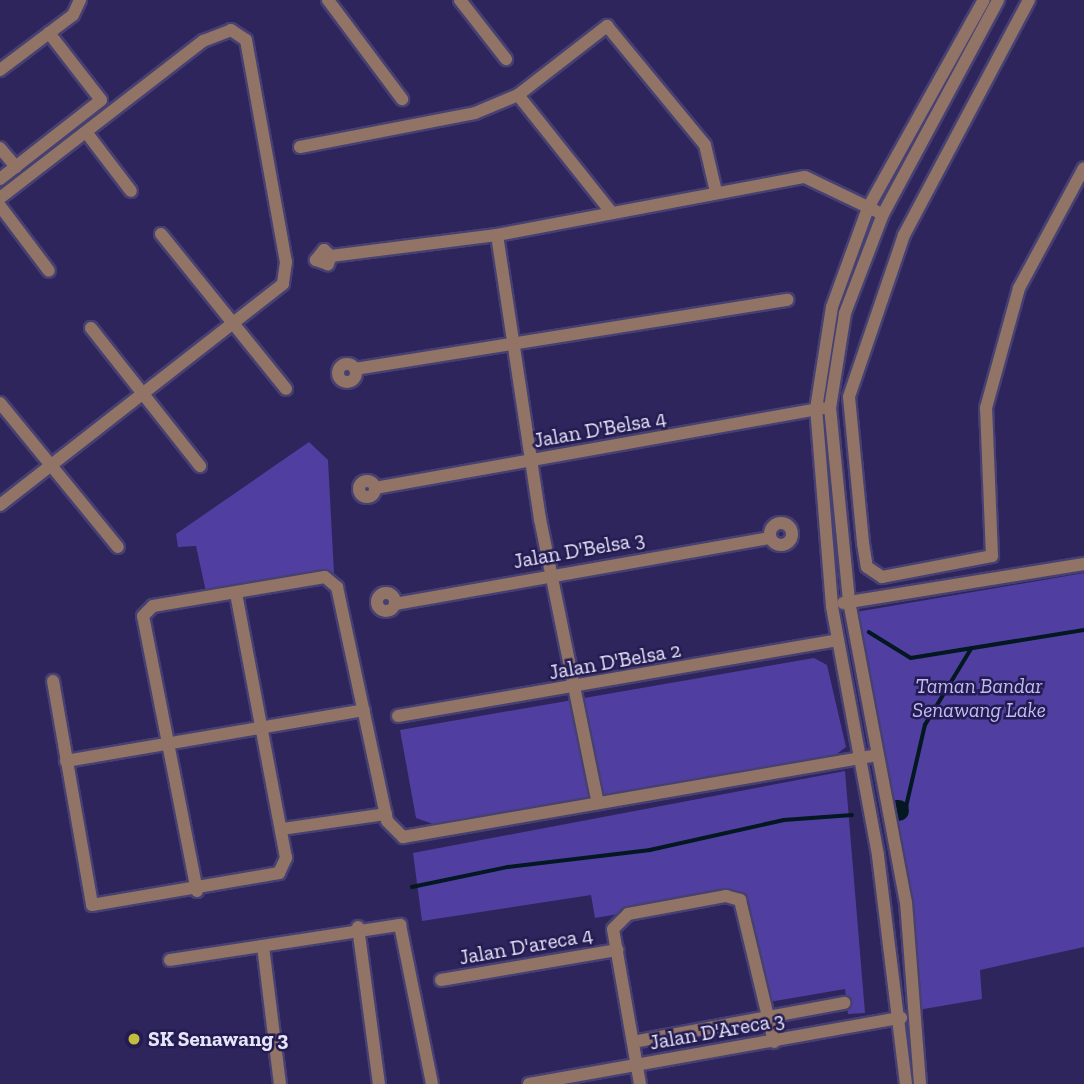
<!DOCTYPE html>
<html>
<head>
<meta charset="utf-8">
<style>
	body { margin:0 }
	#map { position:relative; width:1084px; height:1084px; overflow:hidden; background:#2d255c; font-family:"Zilla Slab",serif }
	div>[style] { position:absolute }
	.green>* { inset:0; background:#503fa1 }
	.stream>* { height:3.5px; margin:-1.75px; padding:0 1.75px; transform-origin:1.75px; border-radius:1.75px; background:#031820 }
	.river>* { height:21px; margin:-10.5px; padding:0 10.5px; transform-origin:10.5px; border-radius:10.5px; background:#031820 }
	.roads { filter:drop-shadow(2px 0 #474072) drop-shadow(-2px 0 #474072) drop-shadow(0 2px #474072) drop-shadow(0 -2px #474072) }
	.minor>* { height:12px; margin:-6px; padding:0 6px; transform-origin:6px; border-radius:6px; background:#917466 }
	.minor>.ring { margin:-6px; padding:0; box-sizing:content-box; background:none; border:12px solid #917466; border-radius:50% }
	.dots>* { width:19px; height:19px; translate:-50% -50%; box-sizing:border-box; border:4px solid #241b50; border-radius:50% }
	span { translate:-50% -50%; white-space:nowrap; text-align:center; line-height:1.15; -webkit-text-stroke:5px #241b50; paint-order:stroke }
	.street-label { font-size:21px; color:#e5e5fa }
	.park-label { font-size:21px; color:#bfbdf4; font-style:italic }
	.poi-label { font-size:21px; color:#e5e5fa; font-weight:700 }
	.left { translate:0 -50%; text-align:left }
</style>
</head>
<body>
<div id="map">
	<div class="green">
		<div style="clip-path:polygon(309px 442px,328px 460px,334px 574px,206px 592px,196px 546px,178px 547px,176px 534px)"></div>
		<div style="clip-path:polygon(1084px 573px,1084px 947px,980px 970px,982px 999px,918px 1010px,913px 905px,856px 612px)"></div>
		<div style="clip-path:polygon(814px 658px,827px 665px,846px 747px,830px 759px,436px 825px,416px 818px,400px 730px)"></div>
		<div style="clip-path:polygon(845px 771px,865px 1013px,848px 1014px,845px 989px,769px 1002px,749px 903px,734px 894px,595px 918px,591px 895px,422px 921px,413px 853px)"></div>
	</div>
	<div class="stream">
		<div style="left:869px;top:632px;width:49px;rotate:31.8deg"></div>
		<div style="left:911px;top:658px;width:175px;rotate:-9.2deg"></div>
		<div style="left:898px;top:810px;width:9px;rotate:-21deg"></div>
		<div style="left:906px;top:807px;width:84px;rotate:-77deg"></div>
		<div style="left:925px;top:725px;width:89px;rotate:-58.8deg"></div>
		<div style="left:412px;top:887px;width:98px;rotate:-11.8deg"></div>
		<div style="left:508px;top:867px;width:143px;rotate:-6.8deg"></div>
		<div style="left:650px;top:850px;width:137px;rotate:-12.6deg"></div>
		<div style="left:784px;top:820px;width:68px;rotate:-4.2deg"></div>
	</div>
	<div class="river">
		<div style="left:896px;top:810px;width:2px"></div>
	</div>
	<div class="roads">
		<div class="minor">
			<div style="left:328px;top:0;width:124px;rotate:53.2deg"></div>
			<div style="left:460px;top:0;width:75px;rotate:52.1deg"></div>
			<div style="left:1029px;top:0;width:266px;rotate:118deg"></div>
			<div style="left:904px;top:235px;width:171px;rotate:108.8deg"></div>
			<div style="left:849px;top:397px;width:147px;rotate:84.5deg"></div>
			<div style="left:863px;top:543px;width:24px;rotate:81deg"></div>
			<div style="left:867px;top:567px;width:18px;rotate:34deg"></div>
			<div style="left:882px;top:577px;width:112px;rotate:-10.8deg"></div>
			<div style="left:992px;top:556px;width:148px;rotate:-92.3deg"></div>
			<div style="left:986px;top:408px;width:124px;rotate:-74.6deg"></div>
			<div style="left:1019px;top:288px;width:136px;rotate:-61.6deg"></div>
			<div style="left:0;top:70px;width:91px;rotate:-37deg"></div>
			<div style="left:73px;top:15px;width:17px;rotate:-65deg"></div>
			<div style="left:518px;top:95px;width:113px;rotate:-37.8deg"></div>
			<div style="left:607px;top:26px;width:154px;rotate:50.5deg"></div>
			<div style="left:705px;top:145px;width:48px;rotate:76.8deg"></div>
			<div style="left:86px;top:132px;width:74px;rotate:52.7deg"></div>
			<div style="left:300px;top:147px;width:178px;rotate:-11deg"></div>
			<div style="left:475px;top:113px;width:47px;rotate:-22.7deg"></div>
			<div style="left:518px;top:95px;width:149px;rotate:51.5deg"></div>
			<div style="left:0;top:148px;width:25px;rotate:50deg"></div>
			<div style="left:0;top:179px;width:128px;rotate:-38deg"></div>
			<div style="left:101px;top:100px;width:85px;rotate:-127.8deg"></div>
			<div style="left:0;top:198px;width:257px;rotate:-37.7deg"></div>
			<div style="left:203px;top:41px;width:30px;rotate:-21deg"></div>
			<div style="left:231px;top:30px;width:18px;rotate:34deg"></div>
			<div style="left:246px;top:40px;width:226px;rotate:79.8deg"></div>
			<div style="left:286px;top:262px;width:22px;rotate:98deg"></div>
			<div style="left:283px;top:284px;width:359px;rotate:142deg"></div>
			<div style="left:0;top:206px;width:81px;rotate:53deg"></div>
			<div style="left:161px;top:234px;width:199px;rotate:51.1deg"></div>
			<div style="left:497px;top:235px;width:287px;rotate:81.4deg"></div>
			<div style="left:540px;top:519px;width:290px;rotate:78.5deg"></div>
			<div style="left:331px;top:256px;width:9px;rotate:111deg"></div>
			<div style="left:328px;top:264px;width:13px;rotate:-162deg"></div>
			<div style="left:316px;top:260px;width:13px;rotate:-51deg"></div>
			<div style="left:324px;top:250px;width:9px;rotate:41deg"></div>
			<div style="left:331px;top:256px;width:167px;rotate:-7.2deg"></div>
			<div style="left:497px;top:235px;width:313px;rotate:-10.7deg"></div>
			<div style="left:805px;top:177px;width:79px;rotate:25.6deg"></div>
			<div style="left:91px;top:328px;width:176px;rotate:51.7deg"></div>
			<div class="ring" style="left:338px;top:364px;width:6px;height:6px"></div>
			<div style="left:355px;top:369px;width:438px;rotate:-9.1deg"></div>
			<div style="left:0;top:403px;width:186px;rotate:50.7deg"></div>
			<div class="ring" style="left:359px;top:481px;width:4px;height:4px"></div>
			<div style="left:375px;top:488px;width:455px;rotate:-10.1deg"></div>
			<div class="ring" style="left:770px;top:523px;width:10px;height:10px"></div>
			<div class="ring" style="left:377px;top:593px;width:6px;height:6px"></div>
			<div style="left:843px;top:603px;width:244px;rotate:-9.2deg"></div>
			<div style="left:395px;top:604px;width:381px;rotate:-10deg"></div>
			<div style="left:53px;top:681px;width:227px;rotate:80.1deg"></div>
			<div style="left:92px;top:905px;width:190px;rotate:-9.7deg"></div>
			<div style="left:279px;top:873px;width:17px;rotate:-65deg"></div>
			<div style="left:286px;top:858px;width:269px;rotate:-100.7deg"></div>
			<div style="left:398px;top:716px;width:446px;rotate:-9.8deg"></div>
			<div style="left:66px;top:761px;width:302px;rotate:-9.7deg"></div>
			<div style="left:282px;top:829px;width:105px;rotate:-8.2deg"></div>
			<div style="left:197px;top:891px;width:280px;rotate:-101.1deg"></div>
			<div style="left:143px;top:616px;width:14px;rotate:-45deg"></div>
			<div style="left:153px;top:606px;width:174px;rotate:-9.6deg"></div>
			<div style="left:325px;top:577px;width:16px;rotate:40deg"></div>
			<div style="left:337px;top:587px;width:239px;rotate:77.9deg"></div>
			<div style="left:387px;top:821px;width:23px;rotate:45deg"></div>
			<div style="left:403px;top:837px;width:481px;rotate:-9.8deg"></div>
			<div style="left:358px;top:927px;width:158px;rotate:82.4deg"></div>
			<div style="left:263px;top:946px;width:139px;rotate:83deg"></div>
			<div style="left:170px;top:960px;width:233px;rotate:-8.7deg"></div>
			<div style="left:400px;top:925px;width:162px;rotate:78.6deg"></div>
			<div style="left:441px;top:980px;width:179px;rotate:-9.7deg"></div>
			<div style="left:633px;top:1042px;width:215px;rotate:-10.5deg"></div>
			<div style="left:529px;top:1084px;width:378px;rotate:-10.1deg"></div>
			<div style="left:640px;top:1084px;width:157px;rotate:-99.9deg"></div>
			<div style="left:613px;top:929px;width:21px;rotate:-45deg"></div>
			<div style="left:628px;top:914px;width:100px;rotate:-10.4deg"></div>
			<div style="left:726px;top:896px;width:15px;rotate:16deg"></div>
			<div style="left:740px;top:900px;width:146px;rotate:76.5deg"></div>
			<div style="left:906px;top:1084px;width:231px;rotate:-97deg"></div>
			<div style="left:878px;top:855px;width:253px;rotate:-100.5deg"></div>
			<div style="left:832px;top:606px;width:198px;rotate:-94.6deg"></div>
			<div style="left:816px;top:409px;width:103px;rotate:-81.1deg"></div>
			<div style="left:832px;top:307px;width:105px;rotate:-70deg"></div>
			<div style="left:868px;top:208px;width:238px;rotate:-60.9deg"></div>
			<div style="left:920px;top:1084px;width:182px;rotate:-94.4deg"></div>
			<div style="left:906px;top:903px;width:307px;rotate:-100.7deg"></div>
			<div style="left:849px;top:601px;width:194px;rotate:-95.6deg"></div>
			<div style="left:830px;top:408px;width:96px;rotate:-81deg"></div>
			<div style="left:845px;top:313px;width:106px;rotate:-69deg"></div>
			<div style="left:883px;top:214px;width:243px;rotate:-61.7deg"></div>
		</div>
	</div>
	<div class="dots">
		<div style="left:134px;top:1039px;background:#c3bd3e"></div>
	</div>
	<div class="street-label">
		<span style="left:600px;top:429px;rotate:-10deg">Jalan D'Belsa 4</span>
		<span style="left:579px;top:550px;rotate:-10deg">Jalan D'Belsa 3</span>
		<span style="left:615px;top:661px;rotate:-10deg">Jalan D'Belsa 2</span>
		<span style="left:526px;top:946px;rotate:-10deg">Jalan D'areca 4</span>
		<span style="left:717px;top:1031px;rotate:-10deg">Jalan D'Areca 3</span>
	</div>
	<div class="park-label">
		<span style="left:979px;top:698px">Taman Bandar<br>Senawang Lake</span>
	</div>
	<div class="poi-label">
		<span class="left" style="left:148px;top:1039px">SK Senawang 3</span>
	</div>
</div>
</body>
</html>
